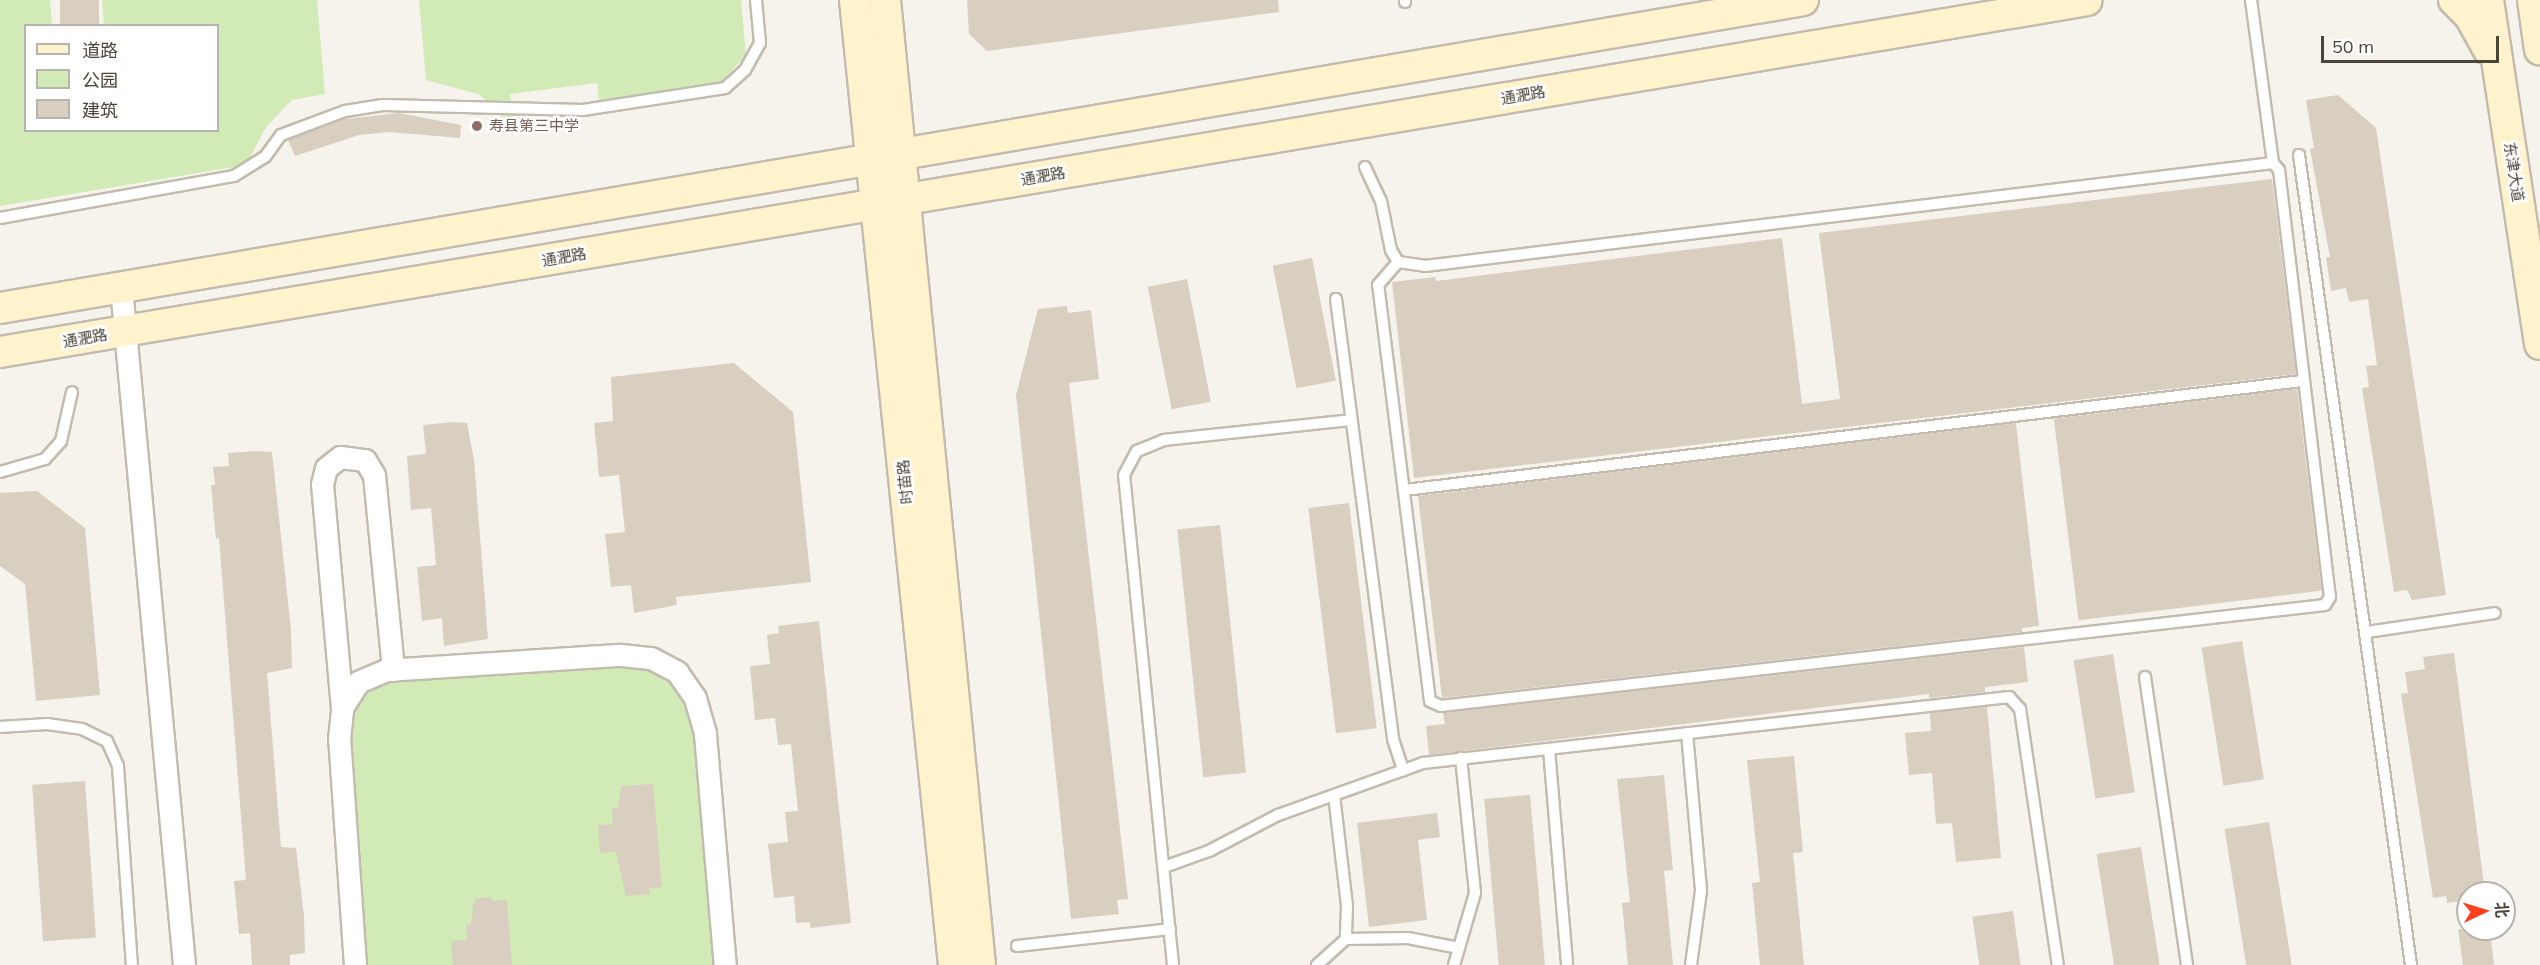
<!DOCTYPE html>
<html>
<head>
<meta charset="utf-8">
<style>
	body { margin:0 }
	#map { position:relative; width:2540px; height:965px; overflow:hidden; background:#f6f3ec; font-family:Mulish,"Noto Sans SC",sans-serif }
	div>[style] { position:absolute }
	.green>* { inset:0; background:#d2eab5 }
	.building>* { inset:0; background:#d8cfc1; transform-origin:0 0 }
	.roads { filter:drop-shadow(2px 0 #c2bbae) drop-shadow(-2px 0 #c2bbae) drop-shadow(0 2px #c2bbae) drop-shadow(0 -2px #c2bbae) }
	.lane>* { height:10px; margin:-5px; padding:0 5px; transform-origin:5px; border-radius:5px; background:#fff }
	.street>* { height:21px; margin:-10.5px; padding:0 10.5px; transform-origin:10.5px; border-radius:10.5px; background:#fff }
	.secondary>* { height:30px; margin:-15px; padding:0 15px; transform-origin:15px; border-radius:15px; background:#fff3cd }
	.dots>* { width:16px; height:16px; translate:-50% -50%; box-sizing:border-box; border:3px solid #fff; border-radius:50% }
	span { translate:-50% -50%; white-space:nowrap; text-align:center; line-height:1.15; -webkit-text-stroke:5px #fff; paint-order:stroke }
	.street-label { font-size:15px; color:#4b4439 }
	.education-label { font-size:15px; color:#785e54 }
	.left { translate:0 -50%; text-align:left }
	.legend { position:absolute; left:24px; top:24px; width:195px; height:108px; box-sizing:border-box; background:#fff; border:2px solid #b7b4b0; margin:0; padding:8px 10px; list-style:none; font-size:18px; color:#4b4439 }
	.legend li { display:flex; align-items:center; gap:12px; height:30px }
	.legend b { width:30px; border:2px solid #b7b4b0 }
	.north { position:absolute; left:2456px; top:881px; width:60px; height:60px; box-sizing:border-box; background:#fff; border:2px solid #b7b4b0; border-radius:50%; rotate:86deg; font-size:16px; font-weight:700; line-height:24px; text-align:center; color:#4b4439 }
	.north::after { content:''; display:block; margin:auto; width:21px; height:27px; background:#fc3f1d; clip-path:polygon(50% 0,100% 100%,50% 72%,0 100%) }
	.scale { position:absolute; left:2321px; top:36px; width:178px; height:27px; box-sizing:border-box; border:3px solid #4b4439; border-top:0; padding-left:8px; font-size:18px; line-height:21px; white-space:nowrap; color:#4b4439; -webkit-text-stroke:4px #fff; paint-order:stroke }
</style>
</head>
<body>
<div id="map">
	<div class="green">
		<div style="clip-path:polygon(0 0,50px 0,52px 25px,26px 26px,26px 130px,218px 130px,218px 26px,104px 25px,102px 0,317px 0,325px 94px,292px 100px,266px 127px,246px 165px,0 206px)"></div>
		<div style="clip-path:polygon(419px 0,741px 0,746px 55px,719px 84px,599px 100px,597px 83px,510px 94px,514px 118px,504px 122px,495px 107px,478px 94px,426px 80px)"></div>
		<div style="clip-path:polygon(624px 659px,675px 677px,699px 731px,719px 965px,360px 965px,345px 745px,351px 707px,365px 685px,395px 677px)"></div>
	</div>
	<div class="building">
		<div style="left:60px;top:0;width:39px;height:26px"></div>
		<div style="clip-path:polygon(967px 0,1278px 0,1279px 12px,987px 51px,969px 34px)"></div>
		<div style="clip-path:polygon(2338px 95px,2376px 128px,2446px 595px,2412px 600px,2407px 590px,2394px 592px,2362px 388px,2369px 387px,2366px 366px,2377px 365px,2368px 299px,2349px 302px,2346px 288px,2331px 291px,2326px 257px,2330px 257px,2310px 149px,2314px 148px,2306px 100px)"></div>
		<div style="clip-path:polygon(399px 113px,461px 125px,460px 138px,389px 132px,359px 135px,295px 156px,288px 140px,345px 119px)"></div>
		<div style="clip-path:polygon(2272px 179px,2296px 374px,1414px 478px,1392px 282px,1435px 277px,1436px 281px,1782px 238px,1802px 404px,1840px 399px,1819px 233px)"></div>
		<div style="left:1312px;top:258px;width:125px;height:40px;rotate:79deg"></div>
		<div style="left:1187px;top:279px;width:125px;height:40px;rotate:79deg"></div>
		<div style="clip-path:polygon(1067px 306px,1068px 313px,1091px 310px,1099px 379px,1069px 383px,1128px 899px,1117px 900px,1119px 914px,1071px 919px,1016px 395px,1038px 309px)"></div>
		<div style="clip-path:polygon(734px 363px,793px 412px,811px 582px,676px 597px,677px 605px,634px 613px,631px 585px,611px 587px,605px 534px,625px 532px,619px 475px,599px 477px,597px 453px,594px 423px,613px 421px,611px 377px)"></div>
		<div style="left:2297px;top:389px;width:203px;height:245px;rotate:83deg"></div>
		<div style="clip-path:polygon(453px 422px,467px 423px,474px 460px,488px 639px,444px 646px,442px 618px,422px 621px,417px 567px,436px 565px,431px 508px,411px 510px,407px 456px,426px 454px,423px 425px)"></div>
		<div style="clip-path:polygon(2016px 423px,2039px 626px,2022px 628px,2022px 632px,1442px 698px,1418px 496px)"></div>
		<div style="clip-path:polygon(257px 451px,272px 452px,291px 630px,292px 668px,267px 673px,281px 847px,296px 848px,304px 916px,305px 953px,290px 955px,290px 965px,252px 965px,250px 933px,239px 934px,234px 881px,246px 880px,219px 538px,216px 539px,211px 485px,215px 485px,213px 467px,229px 466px,228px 453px)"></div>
		<div style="clip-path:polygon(37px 491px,85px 528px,100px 695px,36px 701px,25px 584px,0 566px,0 493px)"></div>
		<div style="left:1349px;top:503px;width:227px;height:41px;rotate:83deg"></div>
		<div style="left:1220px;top:525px;width:249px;height:43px;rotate:84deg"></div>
		<div style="clip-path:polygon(819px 621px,851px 923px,810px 928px,810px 922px,796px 923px,794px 896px,774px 898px,768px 844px,788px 842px,785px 812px,798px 811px,791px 744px,778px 745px,775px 718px,755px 720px,750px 666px,770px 664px,767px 635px,779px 633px,778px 626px)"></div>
		<div style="left:2242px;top:641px;width:140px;height:41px;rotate:81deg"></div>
		<div style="clip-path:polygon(2024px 647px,2028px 682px,1985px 687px,1985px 692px,1929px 698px,1929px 694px,1429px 755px,1426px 726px,1445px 724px,1443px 713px)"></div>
		<div style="clip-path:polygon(2454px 653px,2485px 893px,2468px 893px,2468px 900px,2447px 903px,2446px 896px,2433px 898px,2401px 694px,2408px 693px,2405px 672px,2425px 669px,2423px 657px)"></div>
		<div style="left:2113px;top:654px;width:140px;height:40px;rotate:81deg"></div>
		<div style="clip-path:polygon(1987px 707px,2001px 858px,1956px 862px,1952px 823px,1936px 824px,1932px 773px,1909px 775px,1905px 733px,1931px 731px,1930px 713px)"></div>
		<div style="clip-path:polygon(1794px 756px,1803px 852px,1793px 853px,1804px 965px,1760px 965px,1752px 883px,1760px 882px,1747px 760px)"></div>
		<div style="clip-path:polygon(1664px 775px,1673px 870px,1664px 871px,1673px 965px,1628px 965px,1622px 903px,1630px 902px,1617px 779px)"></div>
		<div style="left:85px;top:781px;width:157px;height:53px;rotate:86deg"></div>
		<div style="clip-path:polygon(653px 784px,662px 887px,649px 888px,650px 894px,626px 896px,616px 852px,600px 853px,598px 825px,613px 824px,612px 808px,618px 808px,621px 786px)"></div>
		<div style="left:1530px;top:795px;width:171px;height:46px;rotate:85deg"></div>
		<div style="clip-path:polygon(1437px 813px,1440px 837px,1418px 840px,1427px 920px,1369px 927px,1357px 823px)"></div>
		<div style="left:2269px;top:822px;width:145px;height:45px;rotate:81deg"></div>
		<div style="left:2141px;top:847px;width:119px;height:45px;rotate:81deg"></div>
		<div style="clip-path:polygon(491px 897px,492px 901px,507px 900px,512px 965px,453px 965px,451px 941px,467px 940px,466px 925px,471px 924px,474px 899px)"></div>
		<div style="left:2013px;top:911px;width:55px;height:41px;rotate:82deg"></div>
		<div style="clip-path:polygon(2458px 929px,2490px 929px,2494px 965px,2463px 965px)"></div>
	</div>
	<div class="roads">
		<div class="lane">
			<div style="left:1405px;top:0;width:2px;rotate:90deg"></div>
			<div style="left:2251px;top:0;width:164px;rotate:82.3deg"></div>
			<div style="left:2299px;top:155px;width:818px;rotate:82.13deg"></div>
			<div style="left:1365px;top:167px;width:38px;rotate:65deg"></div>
			<div style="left:1381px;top:201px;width:50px;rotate:78.5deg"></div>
			<div style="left:1391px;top:250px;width:14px;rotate:60deg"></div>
			<div style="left:1398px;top:262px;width:27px;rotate:8deg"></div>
			<div style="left:1425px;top:266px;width:854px;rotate:-6.93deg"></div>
			<div style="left:2273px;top:163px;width:9px;rotate:49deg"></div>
			<div style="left:2279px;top:170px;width:430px;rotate:83.2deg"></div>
			<div style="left:2330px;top:597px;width:9px;rotate:122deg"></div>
			<div style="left:2325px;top:605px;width:890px;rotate:173.48deg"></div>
			<div style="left:1441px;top:706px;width:12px;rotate:-156deg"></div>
			<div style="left:1430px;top:701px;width:419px;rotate:-97.1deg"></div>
			<div style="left:1378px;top:285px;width:30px;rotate:-49deg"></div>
			<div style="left:0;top:218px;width:238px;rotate:-10.2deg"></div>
			<div style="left:234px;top:176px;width:36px;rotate:-32deg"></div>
			<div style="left:265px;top:157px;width:27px;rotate:-54deg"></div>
			<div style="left:281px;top:135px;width:68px;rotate:-20.6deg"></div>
			<div style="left:345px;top:111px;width:38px;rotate:-9deg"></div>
			<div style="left:383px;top:105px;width:200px;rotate:1.4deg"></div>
			<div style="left:583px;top:110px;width:144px;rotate:-8.8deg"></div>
			<div style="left:725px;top:88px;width:27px;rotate:-42deg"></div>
			<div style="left:745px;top:70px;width:31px;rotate:-61deg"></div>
			<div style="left:760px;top:43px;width:43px;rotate:-95.3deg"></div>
			<div style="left:1336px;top:299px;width:444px;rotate:82.6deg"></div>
			<div style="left:1393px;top:739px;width:33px;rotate:72deg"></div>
			<div style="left:0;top:472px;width:47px;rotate:-16.1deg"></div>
			<div style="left:45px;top:459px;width:24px;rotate:-48deg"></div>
			<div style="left:61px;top:441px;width:50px;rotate:-77.3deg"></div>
			<div style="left:1405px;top:490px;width:904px;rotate:-6.93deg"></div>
			<div style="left:2367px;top:632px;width:129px;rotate:-8.4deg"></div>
			<div style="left:2145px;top:677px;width:291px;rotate:81.7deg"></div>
			<div style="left:0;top:727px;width:47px;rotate:-3.7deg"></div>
			<div style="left:47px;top:724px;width:35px;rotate:8deg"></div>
			<div style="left:82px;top:729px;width:28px;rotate:26deg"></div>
			<div style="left:107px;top:741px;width:27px;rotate:66deg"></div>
			<div style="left:118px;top:766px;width:199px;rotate:86deg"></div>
			<div style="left:1687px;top:733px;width:159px;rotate:84.9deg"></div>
			<div style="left:1701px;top:891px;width:75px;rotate:97.7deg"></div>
			<div style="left:1549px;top:749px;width:217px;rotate:85.2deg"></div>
			<div style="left:1334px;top:795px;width:111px;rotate:83.3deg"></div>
			<div style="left:1347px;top:905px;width:34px;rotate:92deg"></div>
			<div style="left:1164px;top:867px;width:48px;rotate:-19.6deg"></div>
			<div style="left:1209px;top:851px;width:78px;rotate:-27.6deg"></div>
			<div style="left:1278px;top:815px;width:154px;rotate:-19.7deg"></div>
			<div style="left:1423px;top:763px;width:590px;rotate:-6.43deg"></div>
			<div style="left:2009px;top:697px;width:16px;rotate:47deg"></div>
			<div style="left:2020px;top:709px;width:259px;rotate:81.6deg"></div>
			<div style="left:1017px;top:946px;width:154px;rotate:-6.3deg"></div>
			<div style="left:1173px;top:965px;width:492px;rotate:-95.7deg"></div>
			<div style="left:1124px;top:475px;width:27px;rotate:-62deg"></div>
			<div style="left:1137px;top:451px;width:29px;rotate:-22deg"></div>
			<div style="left:1164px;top:440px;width:187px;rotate:-6.1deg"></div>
			<div style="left:1317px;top:965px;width:39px;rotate:-42deg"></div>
			<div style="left:1346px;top:939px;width:62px;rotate:-0.9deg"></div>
			<div style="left:1408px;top:938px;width:52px;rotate:11.1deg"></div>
			<div style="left:1454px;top:965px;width:75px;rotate:-73.7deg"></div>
			<div style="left:1475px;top:893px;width:136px;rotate:-95.9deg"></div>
		</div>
		<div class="street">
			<div style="left:121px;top:287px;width:681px;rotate:84.69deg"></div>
			<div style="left:342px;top:708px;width:225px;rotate:-95.1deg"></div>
			<div style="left:322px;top:484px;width:16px;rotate:-76deg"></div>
			<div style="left:326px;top:468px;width:18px;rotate:-38deg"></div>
			<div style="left:340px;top:457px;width:25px;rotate:7deg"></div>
			<div style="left:365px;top:460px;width:17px;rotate:59deg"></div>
			<div style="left:374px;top:475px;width:196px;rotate:84.4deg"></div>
			<div style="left:355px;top:965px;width:227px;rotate:-94deg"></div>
			<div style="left:339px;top:739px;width:31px;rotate:-84deg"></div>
			<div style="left:342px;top:708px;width:31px;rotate:-58deg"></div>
			<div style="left:358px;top:682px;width:30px;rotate:-23deg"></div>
			<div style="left:386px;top:670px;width:235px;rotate:-3.7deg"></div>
			<div style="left:621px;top:655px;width:30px;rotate:6deg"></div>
			<div style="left:651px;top:658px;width:30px;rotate:28deg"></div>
			<div style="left:677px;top:672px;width:32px;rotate:55deg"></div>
			<div style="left:695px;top:698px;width:37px;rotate:74deg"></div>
			<div style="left:705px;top:734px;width:232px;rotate:85.1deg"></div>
		</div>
		<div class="secondary">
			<div style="left:855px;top:0;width:970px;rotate:84.14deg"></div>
			<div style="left:885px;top:0;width:970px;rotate:84.38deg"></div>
			<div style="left:2454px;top:0;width:23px;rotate:45deg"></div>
			<div style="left:2470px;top:16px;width:38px;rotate:61deg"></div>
			<div style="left:2488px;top:0;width:348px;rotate:81.4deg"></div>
			<div style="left:2533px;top:0;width:50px;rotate:82deg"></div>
			<div style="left:0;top:308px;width:1829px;rotate:-9.69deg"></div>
			<div style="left:0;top:352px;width:2116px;rotate:-9.57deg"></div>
		</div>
	</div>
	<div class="dots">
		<div style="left:477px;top:126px;background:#8d6e63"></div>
	</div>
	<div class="street-label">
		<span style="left:1523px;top:95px;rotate:-10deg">通淝路</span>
		<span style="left:2514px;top:172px;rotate:81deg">东津大道</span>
		<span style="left:1043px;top:176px;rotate:-10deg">通淝路</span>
		<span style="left:564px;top:257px;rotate:-10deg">通淝路</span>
		<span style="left:85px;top:338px;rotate:-10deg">通淝路</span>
		<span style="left:905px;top:482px;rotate:-96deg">时苗路</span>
	</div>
	<div class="education-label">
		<span class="left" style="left:489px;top:126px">寿县第三中学</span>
	</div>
	<ul class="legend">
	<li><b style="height:8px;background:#fff3cd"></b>道路</li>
	<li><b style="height:16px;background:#d2eab5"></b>公园</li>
	<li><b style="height:16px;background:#d8cfc1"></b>建筑</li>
	</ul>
	<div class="north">北</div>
	<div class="scale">50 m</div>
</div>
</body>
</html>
